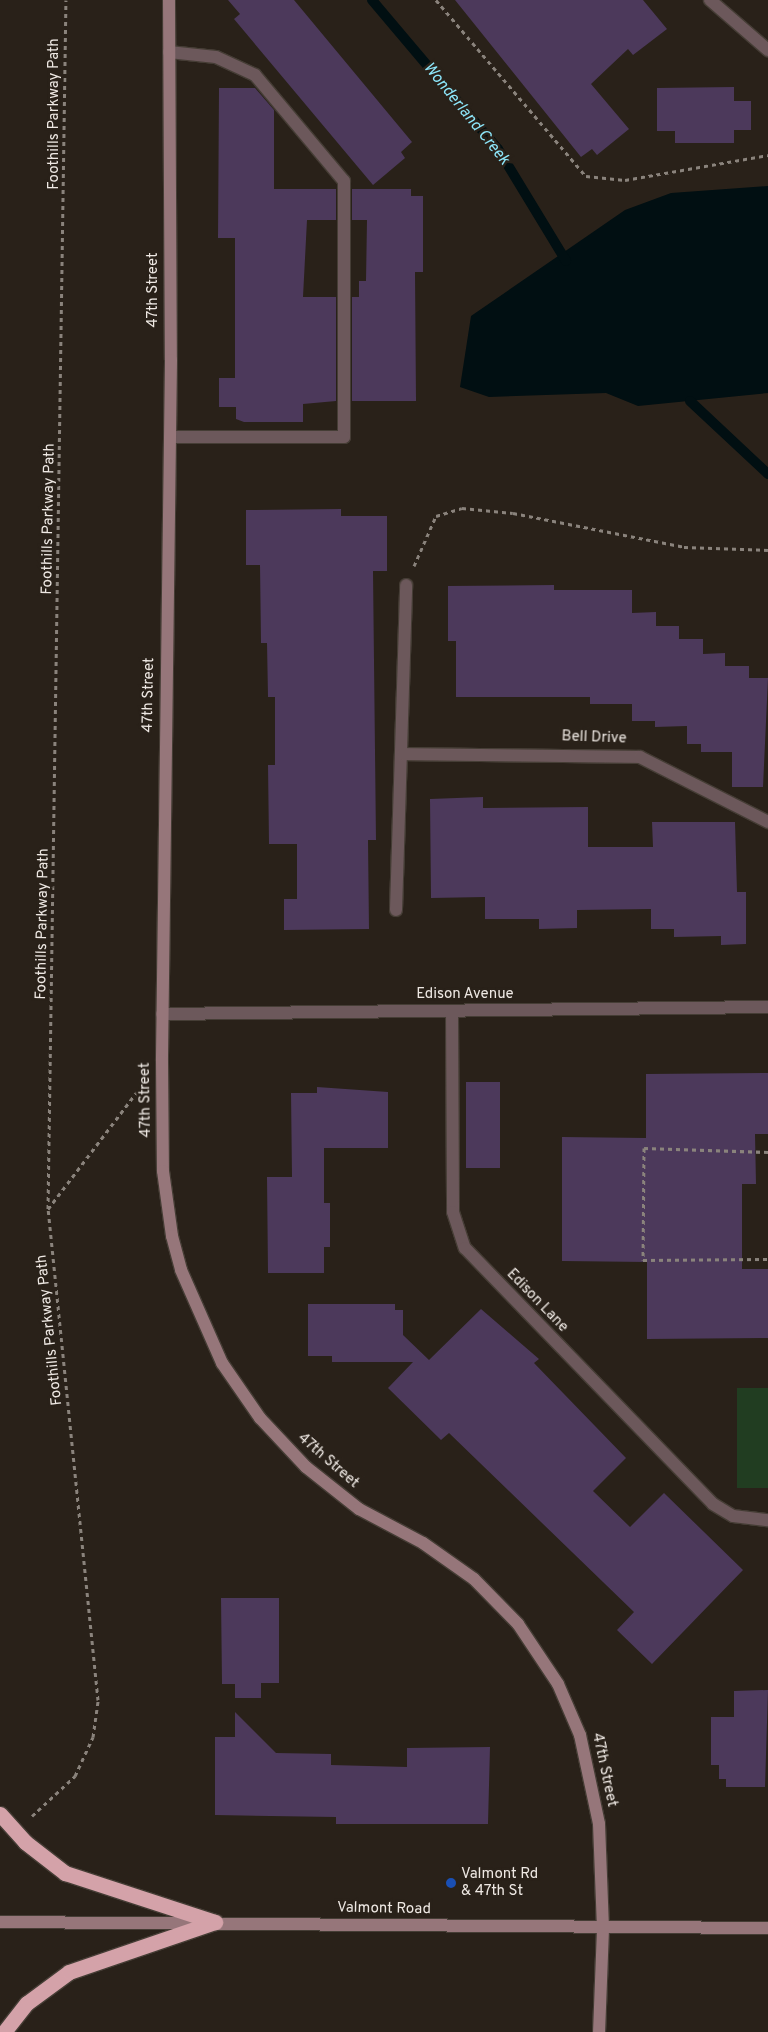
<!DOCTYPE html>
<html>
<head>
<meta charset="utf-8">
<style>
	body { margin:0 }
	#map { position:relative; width:768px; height:2032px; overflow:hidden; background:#292119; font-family:Overpass,sans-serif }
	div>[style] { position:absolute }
	.green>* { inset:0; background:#213d21; transform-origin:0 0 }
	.water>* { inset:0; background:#010f12 }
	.stream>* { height:10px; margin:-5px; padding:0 5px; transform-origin:5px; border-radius:5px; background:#010f12 }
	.building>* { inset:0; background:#4c395b; transform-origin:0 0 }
	.path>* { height:3px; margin-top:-1.5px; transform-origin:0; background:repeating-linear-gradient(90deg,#8a837c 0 4px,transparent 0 8px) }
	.roads { filter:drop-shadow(1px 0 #453d35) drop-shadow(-1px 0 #453d35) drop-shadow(0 1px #453d35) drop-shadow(0 -1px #453d35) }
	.lane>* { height:12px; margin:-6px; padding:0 6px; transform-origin:6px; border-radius:6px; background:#6c585b }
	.street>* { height:12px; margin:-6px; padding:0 6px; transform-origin:6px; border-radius:6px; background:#6c585b }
	.secondary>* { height:12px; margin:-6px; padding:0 6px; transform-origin:6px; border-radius:6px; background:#96767a }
	.highway>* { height:15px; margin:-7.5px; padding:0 7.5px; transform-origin:7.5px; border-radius:7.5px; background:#d4a2a9 }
	.dots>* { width:14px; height:14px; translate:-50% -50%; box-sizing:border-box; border:2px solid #292119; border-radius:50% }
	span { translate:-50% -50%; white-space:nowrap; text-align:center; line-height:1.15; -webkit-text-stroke:5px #292119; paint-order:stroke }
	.street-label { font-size:15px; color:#eee8e3 }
	.poi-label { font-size:15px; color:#eee8e3 }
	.left { translate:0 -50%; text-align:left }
	.water-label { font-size:16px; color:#8de7fb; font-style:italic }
</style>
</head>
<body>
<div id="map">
	<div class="green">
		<div style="left:737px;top:1388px;width:31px;height:100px"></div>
	</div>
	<div class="water">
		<div style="clip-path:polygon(768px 186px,768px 393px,638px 406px,606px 393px,489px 397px,460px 387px,471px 316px,625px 210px,671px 193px)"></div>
	</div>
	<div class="stream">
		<div style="left:372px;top:0;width:195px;rotate:49.8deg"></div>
		<div style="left:498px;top:149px;width:131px;rotate:58.7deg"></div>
		<div style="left:690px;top:401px;width:107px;rotate:43.1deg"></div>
	</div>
	<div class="building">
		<div style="clip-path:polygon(228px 0,294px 0,412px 142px,401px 152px,405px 158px,373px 185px,234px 19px,240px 14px)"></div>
		<div style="clip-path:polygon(455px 0,643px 0,667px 29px,633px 55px,628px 49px,591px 84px,629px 129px,597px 155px,592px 149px,581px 157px)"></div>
		<div style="clip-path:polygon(734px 87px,734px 101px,751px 101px,751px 130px,734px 130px,734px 143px,675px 143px,675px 131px,657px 131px,657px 88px)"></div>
		<div style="clip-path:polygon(219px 88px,255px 88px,274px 110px,274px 189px,336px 189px,336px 220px,307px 220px,303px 297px,336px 297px,336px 401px,303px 404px,303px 422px,244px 422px,236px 419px,236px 407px,219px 407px,219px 378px,235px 378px,235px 238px,218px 238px)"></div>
		<div style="clip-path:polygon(352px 189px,411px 189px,411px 196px,423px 196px,423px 272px,415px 272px,416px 401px,352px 401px,352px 297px,359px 297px,359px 281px,366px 281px,367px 220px,352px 220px)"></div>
		<div style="clip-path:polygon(341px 509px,341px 516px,387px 516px,387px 571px,373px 571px,376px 840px,368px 840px,369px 929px,284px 930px,284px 899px,297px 899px,297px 844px,269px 844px,268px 765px,275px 765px,275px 697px,268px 697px,267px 643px,261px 643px,260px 565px,246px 565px,246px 510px)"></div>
		<div style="clip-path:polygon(554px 585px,554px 590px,632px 590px,632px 613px,656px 612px,656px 626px,679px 626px,679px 639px,703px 639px,703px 654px,725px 653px,725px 666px,749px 666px,749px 678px,768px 678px,763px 787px,732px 787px,732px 752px,701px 752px,701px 744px,687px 744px,687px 726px,655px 727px,655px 721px,632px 721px,632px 704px,590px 704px,590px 697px,456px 697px,456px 641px,448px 641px,448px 586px)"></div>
		<div style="clip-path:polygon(483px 797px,483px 808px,588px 807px,588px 847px,653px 847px,652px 822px,735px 822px,737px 892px,746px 892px,746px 944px,721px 945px,721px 936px,674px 937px,674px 929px,651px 929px,651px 909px,577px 910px,577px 928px,539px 929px,539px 919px,485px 919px,485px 897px,431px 898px,430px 799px)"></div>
		<div style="clip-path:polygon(768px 1073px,768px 1134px,755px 1134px,756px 1184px,742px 1184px,742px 1269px,768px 1269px,768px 1338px,647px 1339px,647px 1262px,562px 1261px,562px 1137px,646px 1138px,646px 1074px)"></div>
		<div style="left:466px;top:1082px;width:34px;height:86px"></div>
		<div style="clip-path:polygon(317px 1087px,388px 1092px,388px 1148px,324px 1148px,324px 1203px,330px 1203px,330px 1247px,324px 1247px,324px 1273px,268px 1273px,267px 1177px,292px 1177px,291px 1093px,317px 1093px)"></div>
		<div style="clip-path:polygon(308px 1304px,395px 1304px,395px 1310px,403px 1310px,403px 1335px,429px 1360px,481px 1309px,539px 1359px,534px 1363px,626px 1458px,593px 1491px,630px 1527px,664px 1493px,743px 1570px,652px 1664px,617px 1630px,634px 1612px,449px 1433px,441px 1440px,388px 1388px,413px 1362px,332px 1362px,332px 1356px,308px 1356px)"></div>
		<div style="clip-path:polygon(221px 1598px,279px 1598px,279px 1683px,261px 1683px,261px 1698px,235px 1698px,235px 1684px,222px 1684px)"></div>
		<div style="clip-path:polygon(768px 1690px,765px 1787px,726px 1787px,726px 1779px,719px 1779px,719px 1765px,711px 1765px,711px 1717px,734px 1717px,734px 1691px)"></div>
		<div style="clip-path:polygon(235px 1712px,276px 1753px,331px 1754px,331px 1765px,407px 1767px,407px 1748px,490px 1747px,488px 1824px,336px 1824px,336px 1817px,215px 1815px,215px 1737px,235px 1737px)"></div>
	</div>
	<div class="path">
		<div style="left:436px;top:0;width:231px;rotate:49.6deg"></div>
		<div style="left:586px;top:176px;width:39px;rotate:6deg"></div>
		<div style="left:625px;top:180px;width:145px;rotate:-9.9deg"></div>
		<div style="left:414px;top:566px;width:55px;rotate:-66.3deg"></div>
		<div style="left:436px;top:516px;width:27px;rotate:-17deg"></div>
		<div style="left:462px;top:508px;width:51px;rotate:5.6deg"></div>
		<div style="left:513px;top:513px;width:174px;rotate:11.2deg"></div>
		<div style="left:684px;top:547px;width:84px;rotate:2deg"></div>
		<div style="left:768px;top:1152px;width:124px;rotate:-178.2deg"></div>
		<div style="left:644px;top:1148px;width:112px;rotate:90.5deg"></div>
		<div style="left:643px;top:1260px;width:125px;rotate:-0.5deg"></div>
		<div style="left:48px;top:1209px;width:151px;rotate:-52.8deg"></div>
		<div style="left:32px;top:1816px;width:59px;rotate:-42.9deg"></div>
		<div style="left:75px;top:1776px;width:43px;rotate:-65.2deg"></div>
		<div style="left:93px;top:1737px;width:37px;rotate:-82deg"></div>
		<div style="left:98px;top:1700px;width:494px;rotate:-95.8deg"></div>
		<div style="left:48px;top:1209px;width:1209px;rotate:-89.15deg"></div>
	</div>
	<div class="roads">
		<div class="lane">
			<div style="left:169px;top:52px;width:47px;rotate:6.1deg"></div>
			<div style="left:216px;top:57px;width:43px;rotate:24.8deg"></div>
			<div style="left:255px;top:75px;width:138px;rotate:50deg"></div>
			<div style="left:344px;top:181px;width:256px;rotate:90deg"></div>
			<div style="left:344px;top:437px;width:174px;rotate:180deg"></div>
			<div style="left:396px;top:910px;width:325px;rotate:-88.2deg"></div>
		</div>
		<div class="street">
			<div style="left:710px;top:0;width:77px;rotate:40.8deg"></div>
			<div style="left:403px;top:754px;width:237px;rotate:0.7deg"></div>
			<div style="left:640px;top:757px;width:144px;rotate:26.9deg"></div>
			<div style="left:452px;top:1011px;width:201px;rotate:89.7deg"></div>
			<div style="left:453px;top:1212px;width:38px;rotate:72deg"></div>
			<div style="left:465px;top:1248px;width:356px;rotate:45.9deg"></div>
			<div style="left:713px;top:1504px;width:23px;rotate:31deg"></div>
			<div style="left:733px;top:1516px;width:35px;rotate:7deg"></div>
			<div style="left:162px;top:1014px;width:606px;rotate:-0.66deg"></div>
		</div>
		<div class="secondary">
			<div style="left:169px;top:0;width:360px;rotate:89.7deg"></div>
			<div style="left:171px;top:360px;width:701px;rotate:90.74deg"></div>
			<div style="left:162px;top:1061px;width:110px;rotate:89.5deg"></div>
			<div style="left:163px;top:1171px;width:66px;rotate:82.1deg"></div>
			<div style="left:172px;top:1236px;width:35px;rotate:75deg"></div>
			<div style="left:181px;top:1270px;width:102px;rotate:66.2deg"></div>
			<div style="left:222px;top:1363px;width:67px;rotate:55.4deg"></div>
			<div style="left:260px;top:1418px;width:67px;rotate:46.8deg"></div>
			<div style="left:306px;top:1467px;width:68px;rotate:38.4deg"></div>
			<div style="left:359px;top:1509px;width:72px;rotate:28deg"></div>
			<div style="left:423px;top:1543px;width:62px;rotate:35.2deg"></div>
			<div style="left:474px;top:1579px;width:63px;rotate:45.6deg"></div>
			<div style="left:518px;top:1624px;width:72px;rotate:56.3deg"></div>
			<div style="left:558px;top:1684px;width:56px;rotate:66.7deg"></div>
			<div style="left:580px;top:1735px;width:91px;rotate:77.9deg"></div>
			<div style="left:599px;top:1824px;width:105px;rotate:87.8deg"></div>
			<div style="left:603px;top:1929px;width:103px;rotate:92.2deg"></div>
			<div style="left:0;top:1922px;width:768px;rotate:0.45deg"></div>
		</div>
		<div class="highway">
			<div style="left:0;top:1814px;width:38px;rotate:48deg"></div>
			<div style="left:25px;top:1842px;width:51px;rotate:37.8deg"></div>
			<div style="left:65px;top:1873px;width:158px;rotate:18.1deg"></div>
			<div style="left:4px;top:2032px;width:37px;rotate:-52deg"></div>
			<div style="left:27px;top:2003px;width:52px;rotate:-36.4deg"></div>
			<div style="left:69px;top:1972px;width:154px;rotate:-18.9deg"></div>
		</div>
	</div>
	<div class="dots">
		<div style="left:451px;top:1883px;background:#1a4fb4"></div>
	</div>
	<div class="street-label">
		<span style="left:55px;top:114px;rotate:-90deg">Foothills Parkway Path</span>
		<span style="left:154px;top:290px;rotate:-90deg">47th Street</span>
		<span style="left:49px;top:519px;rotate:-89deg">Foothills Parkway Path</span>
		<span style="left:149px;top:695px;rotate:-89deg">47th Street</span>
		<span style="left:594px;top:738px;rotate:2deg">Bell Drive</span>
		<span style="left:43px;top:924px;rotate:-89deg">Foothills Parkway Path</span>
		<span style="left:465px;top:995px">Edison Avenue</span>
		<span style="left:146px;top:1100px;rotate:-91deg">47th Street</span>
		<span style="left:537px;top:1301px;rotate:46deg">Edison Lane</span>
		<span style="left:50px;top:1330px;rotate:-96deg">Foothills Parkway Path</span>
		<span style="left:328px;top:1461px;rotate:41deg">47th Street</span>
		<span style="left:604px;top:1770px;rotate:78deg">47th Street</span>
		<span style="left:384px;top:1909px;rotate:1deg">Valmont Road</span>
	</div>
	<div class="poi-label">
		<span class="left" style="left:461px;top:1883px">Valmont Rd<br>&amp; 47th St</span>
	</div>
	<div class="water-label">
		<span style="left:466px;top:114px;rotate:51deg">Wonderland Creek</span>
	</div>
</div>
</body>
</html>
